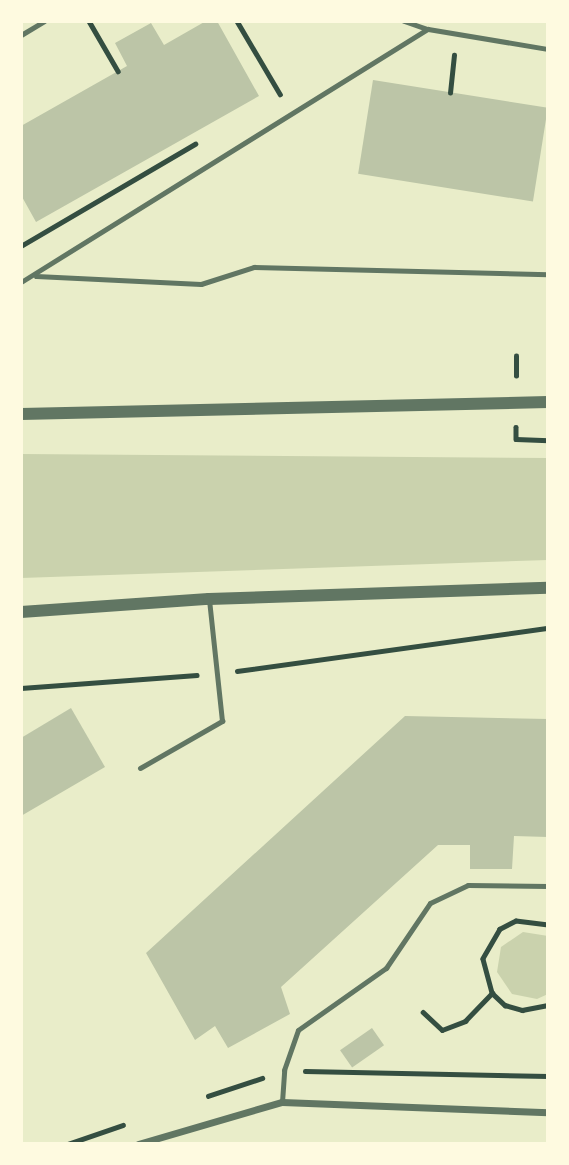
<!DOCTYPE html>
<html>
<head>
<meta charset="utf-8">
<style>
	body { margin:0 }
	#map { position:relative; width:569px; height:1165px; overflow:hidden; background:#e9edc9; font-family:Montserrat,sans-serif }
	div>[style] { position:absolute }
	.green>* { inset:0; background:#cad2ad }
	.building>* { inset:0; background:#bcc5a7; transform-origin:0 0 }
	.path>* { height:4.5px; margin:-2.25px; padding:0 2.25px; transform-origin:2.25px; border-radius:2.25px; background:#344e41 }
	.service>* { height:5px; margin:-2.5px; padding:0 2.5px; transform-origin:2.5px; border-radius:2.5px; background:#617663 }
	.minor>* { height:7px; margin:-3.5px; padding:0 3.5px; transform-origin:3.5px; border-radius:3.5px; background:#617663 }
	.tertiary>* { height:12px; margin:-6px; padding:0 6px; transform-origin:6px; border-radius:6px; background:#617663 }
	span { translate:-50% -50%; white-space:nowrap; text-align:center; line-height:1.15; -webkit-text-stroke:6px #fefae0; paint-order:stroke }
	.frame { position:absolute; inset:0; border:23px solid #fefae0; pointer-events:none }
</style>
</head>
<body>
<div id="map">
	<div class="green">
		<div style="clip-path:polygon(21px 454px,548px 458px,548px 560px,21px 578px)"></div>
		<div style="clip-path:polygon(523px 932px,548px 936px,548px 994px,537px 999px,512px 994px,497px 972px,501px 947px)"></div>
	</div>
	<div class="building">
		<div style="clip-path:polygon(206px 21px,217px 21px,259px 96px,36px 222px,21px 195px,21px 126px,127px 66px,115px 43px,151px 23px,164px 45px)"></div>
		<div style="left:373px;top:80px;width:177px;height:95px;rotate:9deg"></div>
		<div style="clip-path:polygon(71px 708px,105px 767px,21px 816px,21px 738px)"></div>
		<div style="clip-path:polygon(405px 716px,548px 719px,548px 837px,514px 836px,512px 869px,470px 869px,470px 845px,438px 845px,281px 987px,290px 1014px,228px 1048px,215px 1026px,195px 1040px,146px 953px)"></div>
		<div style="left:372px;top:1028px;width:21px;height:39px;rotate:55deg"></div>
	</div>
	<div class="path">
		<div style="left:89px;top:21px;width:58px;rotate:59.9deg"></div>
		<div style="left:237px;top:21px;width:85px;rotate:59.5deg"></div>
		<div style="left:450px;top:93px;width:38px;rotate:-84deg"></div>
		<div style="left:21px;top:246px;width:202px;rotate:-30.4deg"></div>
		<div style="left:516px;top:376px;width:20px;rotate:-90deg"></div>
		<div style="left:516px;top:427px;width:12px;rotate:90deg"></div>
		<div style="left:516px;top:439px;width:32px;rotate:2deg"></div>
		<div style="left:237px;top:671px;width:314px;rotate:-7.9deg"></div>
		<div style="left:21px;top:688px;width:176px;rotate:-4.2deg"></div>
		<div style="left:548px;top:925px;width:32px;rotate:-173deg"></div>
		<div style="left:516px;top:921px;width:18px;rotate:153deg"></div>
		<div style="left:500px;top:929px;width:34px;rotate:120deg"></div>
		<div style="left:483px;top:959px;width:35px;rotate:75deg"></div>
		<div style="left:492px;top:993px;width:18px;rotate:43deg"></div>
		<div style="left:505px;top:1005px;width:18px;rotate:16deg"></div>
		<div style="left:522px;top:1010px;width:26px;rotate:-11deg"></div>
		<div style="left:423px;top:1012px;width:26px;rotate:43deg"></div>
		<div style="left:442px;top:1030px;width:25px;rotate:-21deg"></div>
		<div style="left:465px;top:1021px;width:39px;rotate:-46deg"></div>
		<div style="left:305px;top:1071px;width:243px;rotate:1.2deg"></div>
		<div style="left:208px;top:1096px;width:57px;rotate:-18.4deg"></div>
		<div style="left:68px;top:1144px;width:58px;rotate:-19.1deg"></div>
	</div>
	<div class="service">
		<div style="left:404px;top:21px;width:24px;rotate:19deg"></div>
		<div style="left:21px;top:35px;width:27px;rotate:-31deg"></div>
		<div style="left:36px;top:276px;width:165px;rotate:2.8deg"></div>
		<div style="left:201px;top:284px;width:56px;rotate:-17.8deg"></div>
		<div style="left:254px;top:267px;width:294px;rotate:1.4deg"></div>
		<div style="left:21px;top:282px;width:479px;rotate:-31.9deg"></div>
		<div style="left:428px;top:29px;width:122px;rotate:9.5deg"></div>
		<div style="left:140px;top:768px;width:95px;rotate:-29.8deg"></div>
		<div style="left:222px;top:721px;width:123px;rotate:-96.1deg"></div>
		<div style="left:282px;top:1102px;width:32px;rotate:-86deg"></div>
		<div style="left:284px;top:1070px;width:42px;rotate:-70.7deg"></div>
		<div style="left:298px;top:1030px;width:108px;rotate:-35.2deg"></div>
		<div style="left:386px;top:968px;width:78px;rotate:-55.9deg"></div>
		<div style="left:430px;top:903px;width:42px;rotate:-25.3deg"></div>
		<div style="left:468px;top:885px;width:80px;rotate:0.7deg"></div>
	</div>
	<div class="minor">
		<div style="left:138px;top:1144px;width:150px;rotate:-16.3deg"></div>
		<div style="left:282px;top:1102px;width:266px;rotate:2.2deg"></div>
	</div>
	<div class="tertiary">
		<div style="left:21px;top:414px;width:527px;rotate:-1.3deg"></div>
		<div style="left:21px;top:612px;width:188px;rotate:-4deg"></div>
		<div style="left:209px;top:599px;width:339px;rotate:-1.9deg"></div>
	</div>
	<div class="frame"></div>
</div>
</body>
</html>
